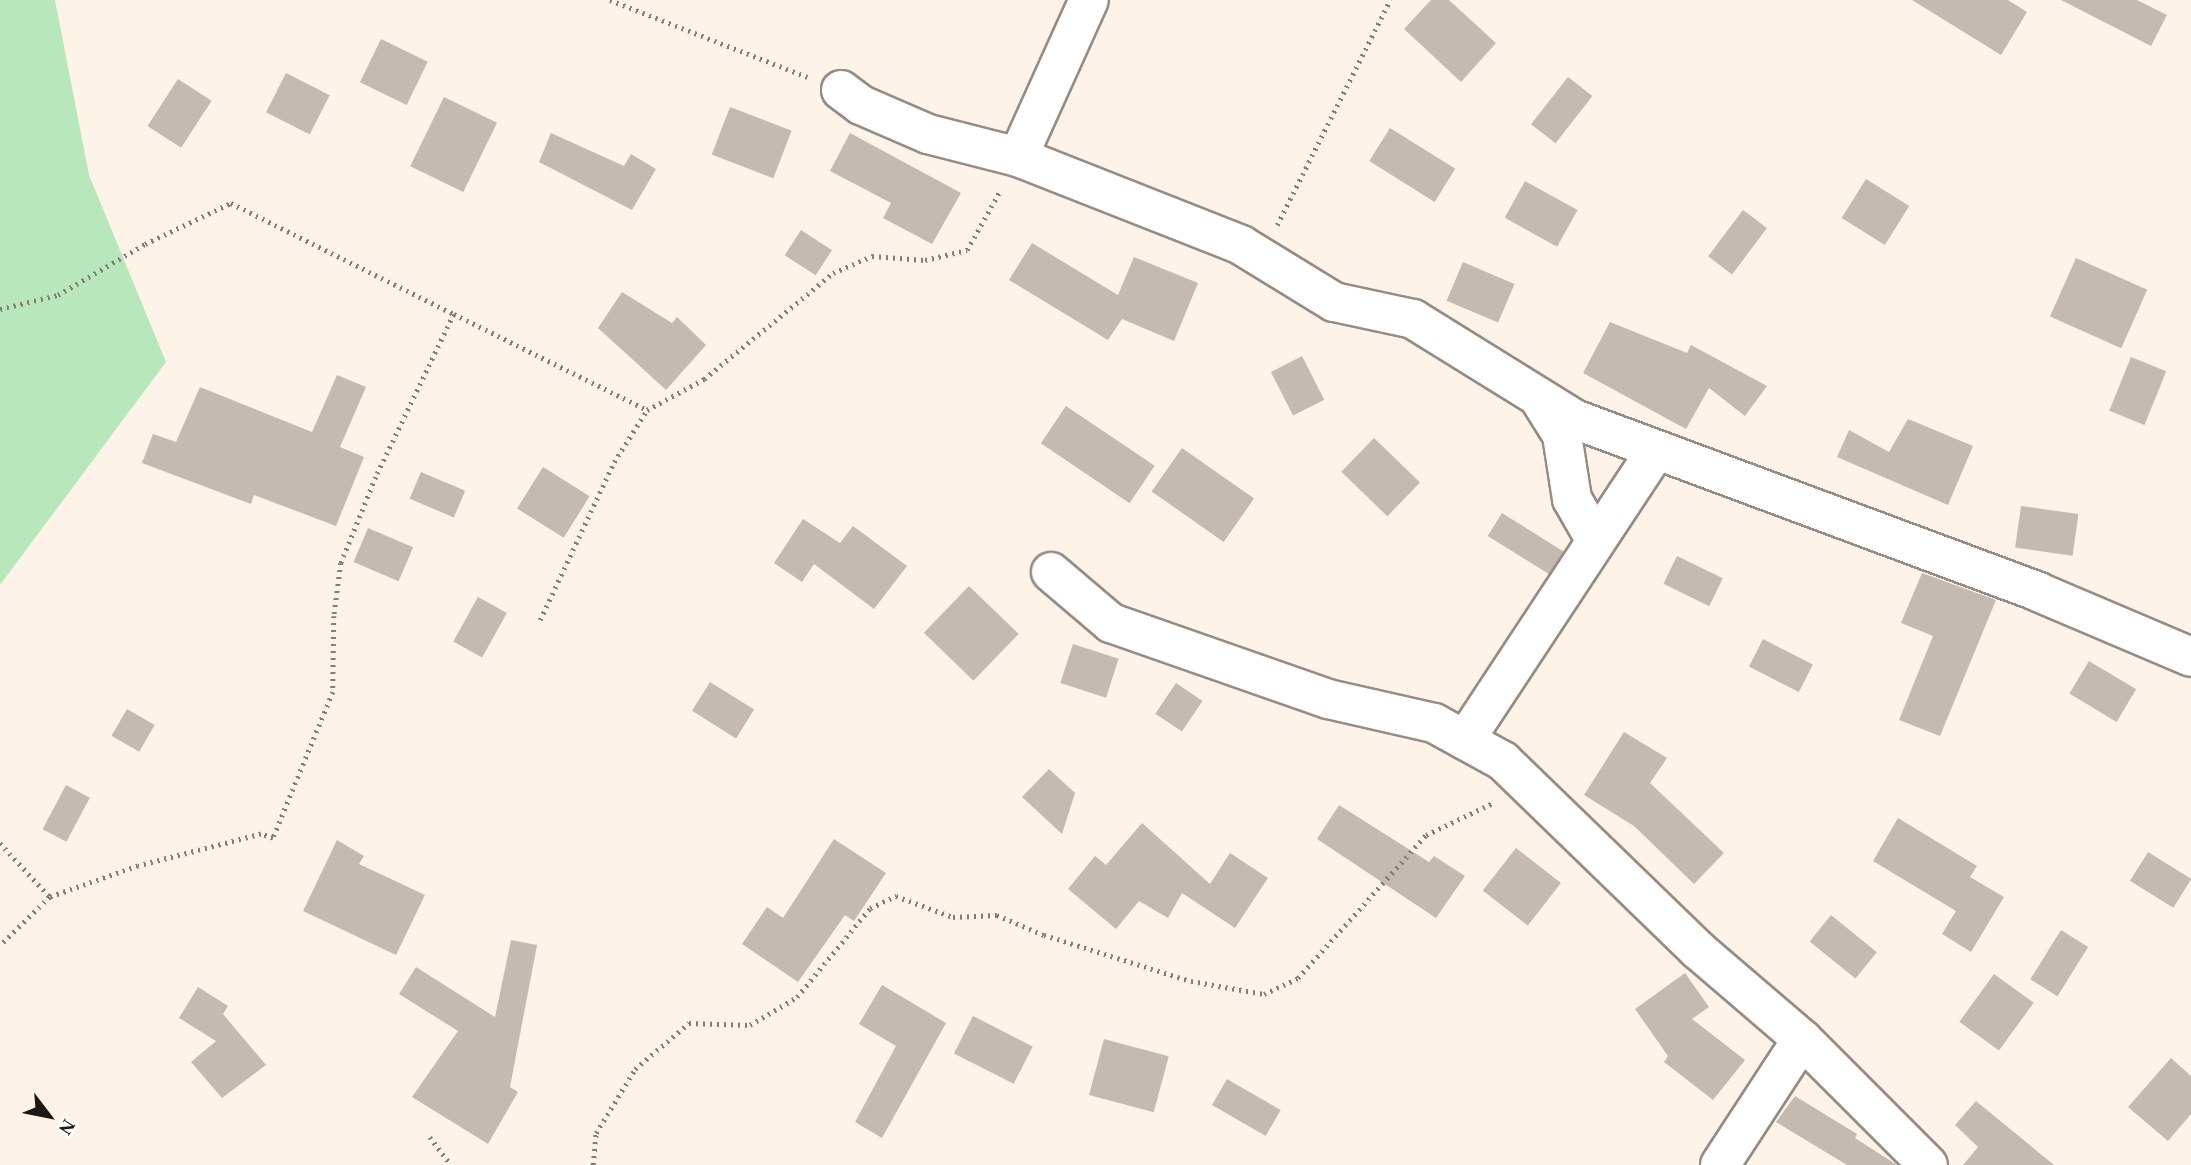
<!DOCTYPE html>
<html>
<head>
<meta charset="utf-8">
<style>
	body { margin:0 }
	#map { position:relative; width:2191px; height:1165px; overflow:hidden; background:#fef3e9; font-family:Georgia,serif }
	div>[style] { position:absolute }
	.green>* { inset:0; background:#b7e7bb }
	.building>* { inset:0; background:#c4bab1; transform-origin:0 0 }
	.path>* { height:4.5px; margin-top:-2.25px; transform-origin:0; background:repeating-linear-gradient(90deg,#847d76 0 2px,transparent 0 7px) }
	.roads { filter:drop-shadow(2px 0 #968c83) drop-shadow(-2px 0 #968c83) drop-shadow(0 2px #968c83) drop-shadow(0 -2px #968c83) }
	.street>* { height:38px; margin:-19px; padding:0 19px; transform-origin:19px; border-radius:19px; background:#fff }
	span { translate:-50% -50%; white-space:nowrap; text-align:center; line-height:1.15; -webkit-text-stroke:5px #fff; paint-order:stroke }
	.north { position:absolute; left:14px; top:1081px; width:70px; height:70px; -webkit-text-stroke:5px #fff; paint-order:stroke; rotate:122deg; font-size:19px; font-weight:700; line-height:28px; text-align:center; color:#1c1815 }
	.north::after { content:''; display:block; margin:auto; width:24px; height:32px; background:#1c1815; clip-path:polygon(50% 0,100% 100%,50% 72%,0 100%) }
</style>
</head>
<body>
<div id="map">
	<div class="green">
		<div style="clip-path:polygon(0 0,55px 0,89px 175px,166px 362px,0 585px)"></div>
	</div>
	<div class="building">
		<div style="clip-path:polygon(1431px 0,1449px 0,1496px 43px,1461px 82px,1404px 29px)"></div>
		<div style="clip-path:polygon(1912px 0,2008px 0,2027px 12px,2001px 55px)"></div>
		<div style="clip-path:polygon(2061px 0,2137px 0,2167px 15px,2151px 46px)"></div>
		<div style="left:381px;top:39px;width:52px;height:48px;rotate:26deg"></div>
		<div style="left:286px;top:73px;width:49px;height:44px;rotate:27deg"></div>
		<div style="left:1568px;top:77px;width:31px;height:60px;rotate:38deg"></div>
		<div style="left:178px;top:79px;width:40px;height:56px;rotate:33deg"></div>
		<div style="left:444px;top:97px;width:59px;height:77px;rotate:26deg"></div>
		<div style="left:730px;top:107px;width:66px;height:51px;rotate:21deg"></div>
		<div style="left:1390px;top:128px;width:77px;height:39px;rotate:32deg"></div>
		<div style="clip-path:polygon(551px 133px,624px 166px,631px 154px,656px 169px,632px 210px,539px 162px)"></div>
		<div style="clip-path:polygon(850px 133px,961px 193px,932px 244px,883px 218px,891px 203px,830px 171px)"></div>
		<div style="left:1866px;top:179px;width:51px;height:46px;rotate:32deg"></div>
		<div style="left:1525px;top:181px;width:60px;height:42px;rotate:29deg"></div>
		<div style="left:1743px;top:210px;width:30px;height:58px;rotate:37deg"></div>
		<div style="left:801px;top:230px;width:37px;height:30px;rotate:33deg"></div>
		<div style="clip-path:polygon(1032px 243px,1118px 295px,1134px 257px,1198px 283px,1174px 341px,1122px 319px,1108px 340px,1009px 280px)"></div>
		<div style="left:2076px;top:258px;width:78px;height:64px;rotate:24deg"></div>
		<div style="left:1463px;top:262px;width:56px;height:42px;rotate:23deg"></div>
		<div style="clip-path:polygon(622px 292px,672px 323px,677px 317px,706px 345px,666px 390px,598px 328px)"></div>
		<div style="clip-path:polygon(1610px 322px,1687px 353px,1691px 345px,1767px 386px,1745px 416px,1709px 388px,1686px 429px,1583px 373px)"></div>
		<div style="left:1302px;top:356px;width:49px;height:35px;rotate:63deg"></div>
		<div style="left:2131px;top:357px;width:38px;height:58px;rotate:22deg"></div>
		<div style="clip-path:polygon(337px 375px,366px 387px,340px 447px,364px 457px,336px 526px,254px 495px,251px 504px,142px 463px,153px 434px,176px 442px,200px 387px,312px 432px)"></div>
		<div style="left:1066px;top:406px;width:107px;height:45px;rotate:34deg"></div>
		<div style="clip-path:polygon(1908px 419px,1973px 446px,1948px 505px,1837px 457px,1849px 430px,1889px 452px)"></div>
		<div style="left:1374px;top:438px;width:64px;height:47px;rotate:44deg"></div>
		<div style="left:1182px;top:448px;width:88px;height:53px;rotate:35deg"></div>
		<div style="left:543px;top:467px;width:55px;height:49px;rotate:32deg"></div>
		<div style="left:421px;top:472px;width:48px;height:29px;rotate:23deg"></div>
		<div style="left:2021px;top:506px;width:58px;height:42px;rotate:8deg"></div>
		<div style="left:1502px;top:513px;width:73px;height:27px;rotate:32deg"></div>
		<div style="clip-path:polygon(803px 519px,840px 543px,853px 526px,907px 566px,874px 609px,814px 564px,802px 582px,774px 563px)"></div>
		<div style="left:368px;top:528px;width:49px;height:37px;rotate:23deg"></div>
		<div style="left:1677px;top:556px;width:51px;height:31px;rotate:26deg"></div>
		<div style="clip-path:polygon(1922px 573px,1996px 600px,1940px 736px,1899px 720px,1933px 636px,1901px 623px)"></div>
		<div style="left:969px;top:586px;width:69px;height:65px;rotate:44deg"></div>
		<div style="left:478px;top:597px;width:33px;height:51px;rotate:29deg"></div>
		<div style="left:1763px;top:639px;width:56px;height:31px;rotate:27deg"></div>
		<div style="left:1073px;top:644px;width:48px;height:41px;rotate:18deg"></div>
		<div style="left:2089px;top:661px;width:55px;height:38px;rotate:31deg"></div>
		<div style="left:710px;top:682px;width:52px;height:34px;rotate:32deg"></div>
		<div style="left:1176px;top:683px;width:32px;height:37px;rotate:34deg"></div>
		<div style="left:127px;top:709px;width:32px;height:31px;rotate:30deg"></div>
		<div style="clip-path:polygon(1624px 732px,1667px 758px,1650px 783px,1724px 853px,1694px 884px,1634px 826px,1584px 795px)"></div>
		<div style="clip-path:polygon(1049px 769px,1075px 793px,1062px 834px,1022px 797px)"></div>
		<div style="left:66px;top:785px;width:27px;height:50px;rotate:28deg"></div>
		<div style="clip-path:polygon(1339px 805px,1429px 862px,1434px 856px,1465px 876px,1436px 918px,1317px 839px)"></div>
		<div style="clip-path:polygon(1898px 818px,1977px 866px,1970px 877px,2004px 897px,1971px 952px,1942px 934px,1956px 911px,1873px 861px)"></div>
		<div style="clip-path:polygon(1142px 823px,1210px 884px,1230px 853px,1268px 878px,1235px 928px,1182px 893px,1168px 918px,1139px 901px,1116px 929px,1068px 889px,1095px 856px,1106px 865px)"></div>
		<div style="clip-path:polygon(834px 839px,886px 873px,854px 921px,845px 915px,798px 982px,742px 944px,767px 907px,783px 918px)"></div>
		<div style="clip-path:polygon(337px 840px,364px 856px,359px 864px,425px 895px,396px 955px,303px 911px)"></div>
		<div style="left:1516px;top:848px;width:57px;height:54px;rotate:38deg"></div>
		<div style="left:2148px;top:852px;width:51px;height:34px;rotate:32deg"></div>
		<div style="left:1831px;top:915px;width:59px;height:34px;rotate:39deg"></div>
		<div style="left:2061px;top:930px;width:32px;height:58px;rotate:32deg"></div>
		<div style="clip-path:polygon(511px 940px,537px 945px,510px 1087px,518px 1092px,488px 1144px,412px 1097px,458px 1031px,399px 994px,416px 967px,495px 1017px)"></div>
		<div style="clip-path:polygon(1685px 973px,1709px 1007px,1692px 1019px,1745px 1060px,1713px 1100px,1664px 1062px,1668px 1056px,1635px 1009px)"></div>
		<div style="left:1994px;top:974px;width:49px;height:59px;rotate:36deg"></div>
		<div style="clip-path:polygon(882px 985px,946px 1023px,882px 1138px,855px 1122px,896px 1046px,859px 1024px)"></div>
		<div style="clip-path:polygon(198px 987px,228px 1006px,223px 1014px,266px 1065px,222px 1098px,191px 1062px,216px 1041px,179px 1018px)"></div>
		<div style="left:973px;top:1016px;width:67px;height:42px;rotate:27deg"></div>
		<div style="left:1104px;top:1039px;width:67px;height:58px;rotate:15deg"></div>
		<div style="clip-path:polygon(2171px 1058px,2191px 1076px,2191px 1114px,2168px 1141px,2128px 1107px)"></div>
		<div style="left:1227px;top:1079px;width:62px;height:30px;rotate:30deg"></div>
		<div style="clip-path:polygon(1795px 1096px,1857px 1134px,1855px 1138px,1897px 1165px,1847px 1165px,1776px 1122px)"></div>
		<div style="clip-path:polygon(1976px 1101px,2054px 1165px,1963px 1165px,1978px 1147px,1955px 1125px)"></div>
	</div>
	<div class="path">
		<div style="left:610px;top:0;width:212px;rotate:21.3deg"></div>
		<div style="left:1277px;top:225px;width:252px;rotate:-63.3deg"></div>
		<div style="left:0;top:309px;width:60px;rotate:-13.6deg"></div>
		<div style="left:58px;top:295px;width:101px;rotate:-30.4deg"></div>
		<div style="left:145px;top:244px;width:95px;rotate:-25.5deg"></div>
		<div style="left:231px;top:203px;width:249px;rotate:26.5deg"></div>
		<div style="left:454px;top:314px;width:181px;rotate:115.6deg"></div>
		<div style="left:376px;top:477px;width:93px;rotate:112.1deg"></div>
		<div style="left:341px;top:563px;width:53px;rotate:97.5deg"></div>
		<div style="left:334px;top:616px;width:76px;rotate:90.8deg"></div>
		<div style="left:333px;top:692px;width:158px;rotate:112.3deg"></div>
		<div style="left:273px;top:838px;width:13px;rotate:-162deg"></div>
		<div style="left:261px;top:834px;width:127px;rotate:165.4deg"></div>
		<div style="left:138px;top:866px;width:93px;rotate:160.6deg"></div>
		<div style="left:50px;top:897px;width:70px;rotate:135.6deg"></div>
		<div style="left:454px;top:314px;width:216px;rotate:26.4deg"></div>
		<div style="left:540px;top:620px;width:174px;rotate:-64.9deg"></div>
		<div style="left:614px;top:462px;width:62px;rotate:-57.6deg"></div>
		<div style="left:647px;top:410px;width:65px;rotate:-28.5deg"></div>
		<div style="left:704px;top:379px;width:167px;rotate:-39.4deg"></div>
		<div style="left:833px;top:273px;width:43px;rotate:-23.6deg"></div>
		<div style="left:872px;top:256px;width:53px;rotate:4.3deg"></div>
		<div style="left:925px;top:260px;width:43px;rotate:-13.4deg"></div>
		<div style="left:967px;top:250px;width:68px;rotate:-60.8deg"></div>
		<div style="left:0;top:843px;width:74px;rotate:47.2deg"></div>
		<div style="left:430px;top:1137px;width:35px;rotate:53deg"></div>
		<div style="left:593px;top:1165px;width:32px;rotate:-85deg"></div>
		<div style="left:596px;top:1133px;width:75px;rotate:-58.6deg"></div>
		<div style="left:635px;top:1069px;width:71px;rotate:-40.4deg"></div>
		<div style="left:689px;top:1023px;width:61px;rotate:1.9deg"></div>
		<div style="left:750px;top:1025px;width:55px;rotate:-30.8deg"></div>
		<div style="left:797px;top:997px;width:115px;rotate:-50.6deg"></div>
		<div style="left:870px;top:908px;width:29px;rotate:-25deg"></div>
		<div style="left:896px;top:896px;width:61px;rotate:20.2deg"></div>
		<div style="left:953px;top:917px;width:44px;rotate:-2.6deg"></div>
		<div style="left:997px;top:915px;width:51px;rotate:23.1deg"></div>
		<div style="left:1044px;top:935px;width:154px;rotate:17.4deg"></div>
		<div style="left:1191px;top:981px;width:74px;rotate:10.1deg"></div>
		<div style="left:1264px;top:994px;width:38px;rotate:-25deg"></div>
		<div style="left:1298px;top:978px;width:192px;rotate:-48.2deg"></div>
		<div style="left:1426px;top:835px;width:74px;rotate:-25.5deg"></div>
	</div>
	<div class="roads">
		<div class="street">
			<div style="left:841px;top:90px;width:25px;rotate:37deg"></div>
			<div style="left:861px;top:105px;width:73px;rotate:23.4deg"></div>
			<div style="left:928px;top:134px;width:93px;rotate:14.3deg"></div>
			<div style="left:1018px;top:157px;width:240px;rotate:21.5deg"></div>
			<div style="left:1241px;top:245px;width:109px;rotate:31.5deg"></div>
			<div style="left:1334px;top:302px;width:81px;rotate:12.1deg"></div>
			<div style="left:1413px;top:319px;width:190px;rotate:31.8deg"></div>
			<div style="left:1574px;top:419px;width:495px;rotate:20.4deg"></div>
			<div style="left:2038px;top:592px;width:166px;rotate:23deg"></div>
			<div style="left:1018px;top:157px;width:172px;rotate:-65.7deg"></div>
			<div style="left:1540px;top:400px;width:41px;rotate:57.8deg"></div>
			<div style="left:1562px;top:435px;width:65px;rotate:81.1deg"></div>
			<div style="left:1572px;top:499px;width:48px;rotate:60.3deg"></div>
			<div style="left:1051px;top:572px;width:79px;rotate:40.4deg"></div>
			<div style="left:1111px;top:623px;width:230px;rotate:19.3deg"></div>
			<div style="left:1328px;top:699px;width:109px;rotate:12.8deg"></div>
			<div style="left:1434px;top:723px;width:79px;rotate:28.8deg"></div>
			<div style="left:1503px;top:761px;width:272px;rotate:44.1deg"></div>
			<div style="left:1698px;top:950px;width:137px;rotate:40.6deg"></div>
			<div style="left:1802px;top:1039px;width:178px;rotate:45deg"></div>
			<div style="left:1465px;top:740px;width:347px;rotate:-56.6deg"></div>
			<div style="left:1720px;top:1165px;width:150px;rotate:-56.9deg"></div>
		</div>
	</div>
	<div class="north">N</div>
</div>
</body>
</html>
